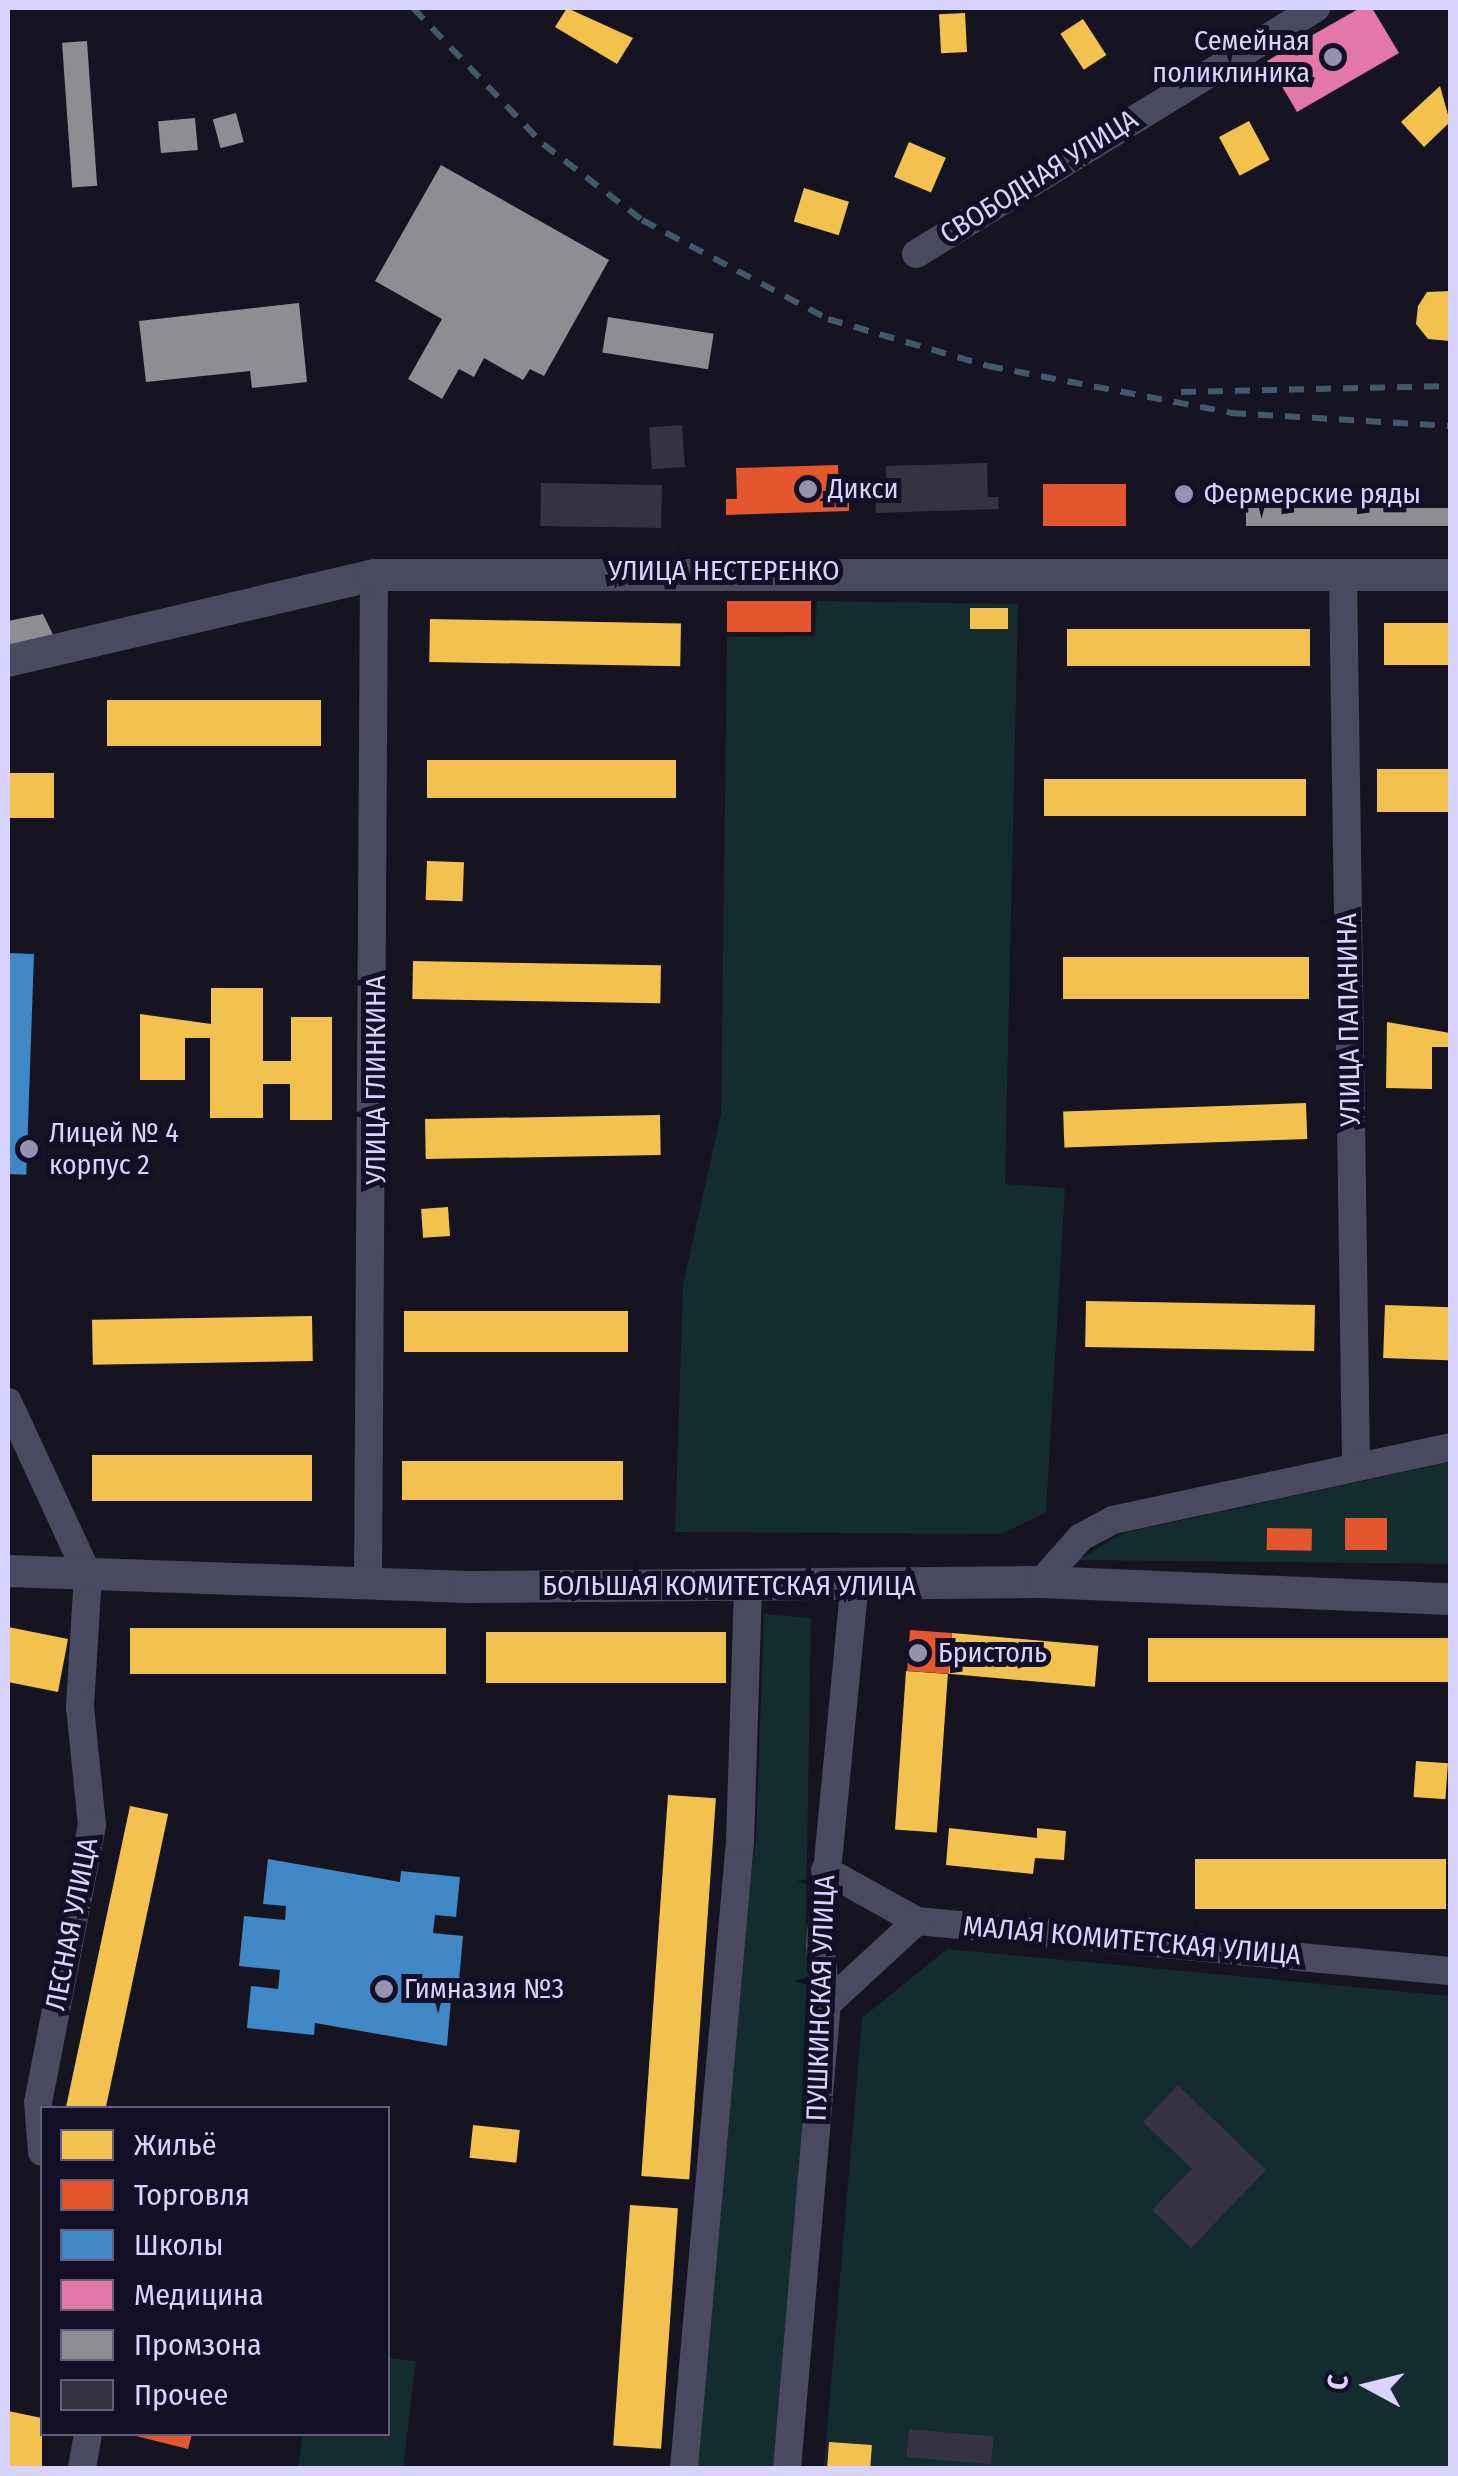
<!DOCTYPE html>
<html>
<head>
<meta charset="utf-8">
<style>
	body { margin:0 }
	#map { position:relative; width:1458px; height:2476px; overflow:hidden; background:#161421; font-family:"Fira Sans Condensed",sans-serif }
	div>[style] { position:absolute }
	.green>* { inset:0; background:#132c2d }
	.homes>* { inset:0; background:#f2c14e; transform-origin:0 0 }
	.shops>* { inset:0; background:#e4572e; transform-origin:0 0 }
	.schools>* { inset:0; background:#3f88c5; transform-origin:0 0 }
	.health>* { inset:0; background:#e377a8 }
	.industry>* { inset:0; background:#8d8d92; transform-origin:0 0 }
	.building>* { inset:0; background:#343243; transform-origin:0 0 }
	.minor>* { height:28px; margin:-14px; padding:0 14px; transform-origin:14px; border-radius:14px; background:#4a4962 }
	.tertiary>* { height:32px; margin:-16px; padding:0 16px; transform-origin:16px; border-radius:16px; background:#4a4962 }
	.rail>* { height:6px; margin-top:-3px; transform-origin:0; background:repeating-linear-gradient(90deg,#43596b 0 15px,transparent 0 27px) }
	.dots>* { width:28px; height:28px; translate:-50% -50%; box-sizing:border-box; border:5px solid #130f26; border-radius:50% }
	span { translate:-50% -50%; white-space:nowrap; text-align:center; line-height:1.15; -webkit-text-stroke:10px #130f26; paint-order:stroke }
	.poi-label { font-size:28px; color:#d9d4ff }
	.right { translate:-100% -50%; text-align:right }
	.left { translate:0 -50%; text-align:left }
	.street-label { font-size:28px; color:#d9d4ff }
	.frame { position:absolute; inset:0; border:10px solid #d9d4ff; pointer-events:none }
	.legend { position:absolute; left:40px; top:2106px; width:350px; height:330px; box-sizing:border-box; background:#130f26; border:2px solid #625e7d; margin:0; padding:12px 18px; list-style:none; font-size:30px; color:#d9d4ff }
	.legend li { display:flex; align-items:center; gap:20px; height:50px }
	.legend b { width:50px; border:2px solid #625e7d }
	.north { position:absolute; left:1318px; top:2336px; width:100px; height:100px; -webkit-text-stroke:8px #130f26; paint-order:stroke; rotate:277deg; font-size:28px; font-weight:700; line-height:40px; text-align:center; color:#d9d4ff }
	.north::after { content:''; display:block; margin:auto; width:35px; height:45px; background:#d9d4ff; clip-path:polygon(50% 0,100% 100%,50% 72%,0 100%) }
</style>
</head>
<body>
<div id="map">
	<div class="green">
		<div style="clip-path:polygon(817px 601px,1018px 604px,1005px 1184px,1065px 1188px,1046px 1512px,1001px 1534px,675px 1532px,683px 1285px,721px 1114px,727px 637px,815px 636px)"></div>
		<div style="clip-path:polygon(1450px 1462px,1450px 1564px,1078px 1560px,1123px 1533px)"></div>
		<div style="clip-path:polygon(764px 1614px,811px 1618px,806px 1920px,814px 2015px,773px 2468px,697px 2468px,732px 2016px,756px 1838px)"></div>
		<div style="clip-path:polygon(947px 1949px,1450px 1996px,1450px 2468px,824px 2468px,862px 2018px)"></div>
		<div style="clip-path:polygon(388px 2358px,416px 2361px,403px 2468px,298px 2468px,303px 2434px,388px 2434px)"></div>
	</div>
	<div class="homes">
		<div style="clip-path:polygon(567px 8px,633px 38px,617px 64px,555px 27px)"></div>
		<div style="left:965px;top:13px;width:39px;height:26px;rotate:87deg"></div>
		<div style="left:1083px;top:19px;width:43px;height:27px;rotate:57deg"></div>
		<div style="clip-path:polygon(1440px 86px,1450px 122px,1424px 147px,1401px 122px)"></div>
		<div style="left:1249px;top:121px;width:44px;height:34px;rotate:62deg"></div>
		<div style="left:909px;top:142px;width:40px;height:38px;rotate:23deg"></div>
		<div style="left:804px;top:188px;width:47px;height:35px;rotate:17deg"></div>
		<div style="clip-path:polygon(1450px 291px,1450px 341px,1428px 339px,1416px 324px,1418px 306px,1427px 292px)"></div>
		<div style="left:970px;top:608px;width:38px;height:21px"></div>
		<div style="left:430px;top:619px;width:251px;height:43px;rotate:1deg"></div>
		<div style="left:1384px;top:623px;width:66px;height:42px"></div>
		<div style="left:1310px;top:629px;width:37px;height:243px;rotate:90deg"></div>
		<div style="left:107px;top:700px;width:214px;height:46px"></div>
		<div style="left:676px;top:760px;width:38px;height:249px;rotate:90deg"></div>
		<div style="left:1450px;top:769px;width:43px;height:73px;rotate:90deg"></div>
		<div style="left:54px;top:773px;width:45px;height:46px;rotate:90deg"></div>
		<div style="left:1306px;top:779px;width:37px;height:262px;rotate:90deg"></div>
		<div style="left:427px;top:861px;width:37px;height:39px;rotate:2deg"></div>
		<div style="left:1309px;top:957px;width:42px;height:246px;rotate:90deg"></div>
		<div style="left:413px;top:961px;width:248px;height:38px;rotate:1deg"></div>
		<div style="clip-path:polygon(211px 988px,263px 988px,263px 1061px,291px 1061px,291px 1017px,332px 1017px,332px 1120px,290px 1120px,290px 1084px,263px 1084px,263px 1118px,210px 1118px,210px 1038px,185px 1038px,185px 1080px,140px 1080px,140px 1014px,211px 1024px)"></div>
		<div style="clip-path:polygon(1387px 1022px,1450px 1033px,1450px 1047px,1432px 1047px,1432px 1089px,1386px 1088px)"></div>
		<div style="left:1306px;top:1103px;width:36px;height:243px;rotate:88deg"></div>
		<div style="left:660px;top:1115px;width:40px;height:235px;rotate:89deg"></div>
		<div style="left:448px;top:1207px;width:29px;height:27px;rotate:86deg"></div>
		<div style="left:1086px;top:1301px;width:229px;height:46px;rotate:1deg"></div>
		<div style="left:1385px;top:1305px;width:65px;height:53px;rotate:2deg"></div>
		<div style="left:404px;top:1311px;width:224px;height:41px"></div>
		<div style="left:312px;top:1316px;width:45px;height:220px;rotate:89deg"></div>
		<div style="left:92px;top:1455px;width:220px;height:46px"></div>
		<div style="left:402px;top:1461px;width:221px;height:39px"></div>
		<div style="clip-path:polygon(8px 1627px,68px 1639px,58px 1692px,8px 1682px)"></div>
		<div style="left:446px;top:1628px;width:46px;height:316px;rotate:90deg"></div>
		<div style="left:486px;top:1632px;width:240px;height:51px"></div>
		<div style="left:952px;top:1633px;width:147px;height:41px;rotate:5deg"></div>
		<div style="left:1148px;top:1638px;width:302px;height:44px"></div>
		<div style="left:906px;top:1671px;width:42px;height:159px;rotate:4deg"></div>
		<div style="left:1416px;top:1761px;width:32px;height:36px;rotate:4deg"></div>
		<div style="left:668px;top:1795px;width:48px;height:382px;rotate:4deg"></div>
		<div style="left:130px;top:1806px;width:39px;height:308px;rotate:12deg"></div>
		<div style="clip-path:polygon(949px 1828px,1037px 1838px,1037px 1828px,1066px 1831px,1064px 1860px,1035px 1858px,1033px 1874px,946px 1865px)"></div>
		<div style="left:1195px;top:1859px;width:251px;height:50px"></div>
		<div style="left:473px;top:2125px;width:47px;height:33px;rotate:6deg"></div>
		<div style="left:630px;top:2205px;width:48px;height:241px;rotate:4deg"></div>
		<div style="clip-path:polygon(8px 2411px,42px 2418px,42px 2468px,8px 2467px)"></div>
		<div style="left:829px;top:2442px;width:43px;height:26px;rotate:4deg"></div>
	</div>
	<div class="shops">
		<div style="clip-path:polygon(838px 465px,839px 499px,849px 499px,849px 511px,726px 515px,726px 499px,737px 499px,736px 468px)"></div>
		<div style="left:1043px;top:484px;width:83px;height:42px"></div>
		<div style="left:727px;top:601px;width:84px;height:31px"></div>
		<div style="left:1387px;top:1518px;width:32px;height:42px;rotate:90deg"></div>
		<div style="left:1267px;top:1528px;width:45px;height:22px;rotate:1deg"></div>
		<div style="left:910px;top:1630px;width:42px;height:41px;rotate:4deg"></div>
		<div style="clip-path:polygon(128px 2434px,192px 2434px,188px 2449px)"></div>
	</div>
	<div class="schools">
		<div style="left:8px;top:953px;width:26px;height:221px;rotate:2deg"></div>
		<div style="clip-path:polygon(268px 1859px,400px 1882px,401px 1871px,460px 1877px,456px 1917px,435px 1915px,433px 1933px,463px 1936px,459px 1981px,429px 1978px,427px 1998px,451px 2000px,447px 2046px,315px 2023px,314px 2035px,247px 2028px,251px 1986px,278px 1989px,280px 1970px,239px 1966px,244px 1916px,285px 1920px,286px 1906px,263px 1904px)"></div>
	</div>
	<div class="health">
		<div style="clip-path:polygon(1360px 8px,1372px 8px,1399px 53px,1297px 112px,1267px 61px)"></div>
	</div>
	<div class="industry">
		<div style="left:87px;top:41px;width:145px;height:25px;rotate:86deg"></div>
		<div style="left:236px;top:113px;width:30px;height:24px;rotate:75deg"></div>
		<div style="left:195px;top:118px;width:32px;height:37px;rotate:85deg"></div>
		<div style="clip-path:polygon(441px 165px,609px 260px,544px 376px,530px 369px,523px 380px,484px 358px,474px 377px,459px 369px,442px 399px,408px 379px,442px 319px,375px 281px)"></div>
		<div style="clip-path:polygon(299px 303px,307px 382px,252px 388px,250px 371px,146px 382px,139px 321px)"></div>
		<div style="left:608px;top:317px;width:107px;height:36px;rotate:9deg"></div>
		<div style="left:1450px;top:508px;width:18px;height:204px;rotate:90deg"></div>
		<div style="clip-path:polygon(43px 614px,58px 645px,8px 656px,8px 621px)"></div>
	</div>
	<div class="building">
		<div style="left:682px;top:425px;width:42px;height:33px;rotate:86deg"></div>
		<div style="clip-path:polygon(987px 463px,988px 497px,998px 497px,999px 509px,876px 513px,875px 497px,886px 497px,886px 466px)"></div>
		<div style="left:541px;top:483px;width:121px;height:43px;rotate:1deg"></div>
		<div style="clip-path:polygon(1178px 2085px,1266px 2170px,1191px 2248px,1152px 2210px,1192px 2169px,1143px 2122px)"></div>
		<div style="left:909px;top:2429px;width:85px;height:28px;rotate:5deg"></div>
	</div>
	<div class="minor">
		<div style="left:916px;top:254px;width:470px;rotate:-31.6deg"></div>
		<div style="left:1343px;top:576px;width:888px;rotate:89.16deg"></div>
		<div style="left:8px;top:1402px;width:191px;rotate:65.2deg"></div>
		<div style="left:88px;top:1575px;width:132px;rotate:93.5deg"></div>
		<div style="left:80px;top:1707px;width:119px;rotate:84.2deg"></div>
		<div style="left:92px;top:1825px;width:282px;rotate:101deg"></div>
		<div style="left:38px;top:2102px;width:50px;rotate:85.4deg"></div>
		<div style="left:1041px;top:1582px;width:60px;rotate:-48.4deg"></div>
		<div style="left:1081px;top:1537px;width:36px;rotate:-28deg"></div>
		<div style="left:1113px;top:1520px;width:345px;rotate:-12.2deg"></div>
		<div style="left:368px;top:1585px;width:1010px;rotate:-89.66deg"></div>
		<div style="left:825px;top:1870px;width:105px;rotate:29deg"></div>
		<div style="left:917px;top:1921px;width:535px;rotate:5.36deg"></div>
		<div style="left:827px;top:2004px;width:122px;rotate:-42.7deg"></div>
		<div style="left:82px;top:2468px;width:35px;rotate:-80deg"></div>
		<div style="left:684px;top:2468px;width:628px;rotate:-84.89deg"></div>
		<div style="left:740px;top:1842px;width:254px;rotate:-88.2deg"></div>
		<div style="left:787px;top:2468px;width:466px;rotate:-85.1deg"></div>
		<div style="left:827px;top:2004px;width:60px;rotate:-96.7deg"></div>
		<div style="left:820px;top:1944px;width:358px;rotate:-84.5deg"></div>
	</div>
	<div class="tertiary">
		<div style="left:8px;top:661px;width:376px;rotate:-13.2deg"></div>
		<div style="left:374px;top:575px;width:1076px"></div>
		<div style="left:8px;top:1571px;width:460px;rotate:2deg"></div>
		<div style="left:468px;top:1587px;width:573px;rotate:-0.5deg"></div>
		<div style="left:1041px;top:1582px;width:409px;rotate:2.4deg"></div>
	</div>
	<div class="rail">
		<div style="left:413px;top:8px;width:188px;rotate:46.3deg"></div>
		<div style="left:543px;top:144px;width:125px;rotate:37.5deg"></div>
		<div style="left:642px;top:220px;width:211px;rotate:28deg"></div>
		<div style="left:828px;top:319px;width:167px;rotate:16.4deg"></div>
		<div style="left:988px;top:366px;width:248px;rotate:10.9deg"></div>
		<div style="left:1231px;top:413px;width:219px;rotate:3.4deg"></div>
		<div style="left:1181px;top:392px;width:269px;rotate:-1.3deg"></div>
	</div>
	<div class="dots">
		<div style="left:1333px;top:57px;background:#9591b1"></div>
		<div style="left:808px;top:489px;background:#9591b1"></div>
		<div style="left:1184px;top:494px;background:#9591b1"></div>
		<div style="left:29px;top:1149px;background:#9591b1"></div>
		<div style="left:918px;top:1653px;background:#9591b1"></div>
		<div style="left:384px;top:1989px;background:#9591b1"></div>
	</div>
	<div class="poi-label">
		<span class="right" style="left:1310px;top:57px">Семейная<br>поликлиника</span>
		<span class="left" style="left:828px;top:489px">Дикси</span>
		<span class="left" style="left:1204px;top:494px">Фермерские ряды</span>
		<span class="left" style="left:49px;top:1149px">Лицей № 4<br>корпус 2</span>
		<span class="left" style="left:938px;top:1653px">Бристоль</span>
		<span class="left" style="left:404px;top:1989px">Гимназия №3</span>
	</div>
	<div class="street-label">
		<span style="left:1039px;top:177px;rotate:-32deg">СВОБОДНАЯ УЛИЦА</span>
		<span style="left:724px;top:571px">УЛИЦА НЕСТЕРЕНКО</span>
		<span style="left:1349px;top:1020px;rotate:-91deg">УЛИЦА ПАПАНИНА</span>
		<span style="left:376px;top:1080px;rotate:-90deg">УЛИЦА ГЛИНКИНА</span>
		<span style="left:729px;top:1586px">БОЛЬШАЯ КОМИТЕТСКАЯ УЛИЦА</span>
		<span style="left:72px;top:1924px;rotate:-79deg">ЛЕСНАЯ УЛИЦА</span>
		<span style="left:1132px;top:1941px;rotate:5deg">МАЛАЯ КОМИТЕТСКАЯ УЛИЦА</span>
		<span style="left:821px;top:1998px;rotate:-88deg">ПУШКИНСКАЯ УЛИЦА</span>
	</div>
	<div class="frame"></div>
	<ul class="legend">
	<li><b style="height:28px;background:#f2c14e"></b>Жильё</li>
	<li><b style="height:28px;background:#e4572e"></b>Торговля</li>
	<li><b style="height:28px;background:#3f88c5"></b>Школы</li>
	<li><b style="height:28px;background:#e377a8"></b>Медицина</li>
	<li><b style="height:28px;background:#8d8d92"></b>Промзона</li>
	<li><b style="height:28px;background:#343243"></b>Прочее</li>
	</ul>
	<div class="north">С</div>
</div>
</body>
</html>
